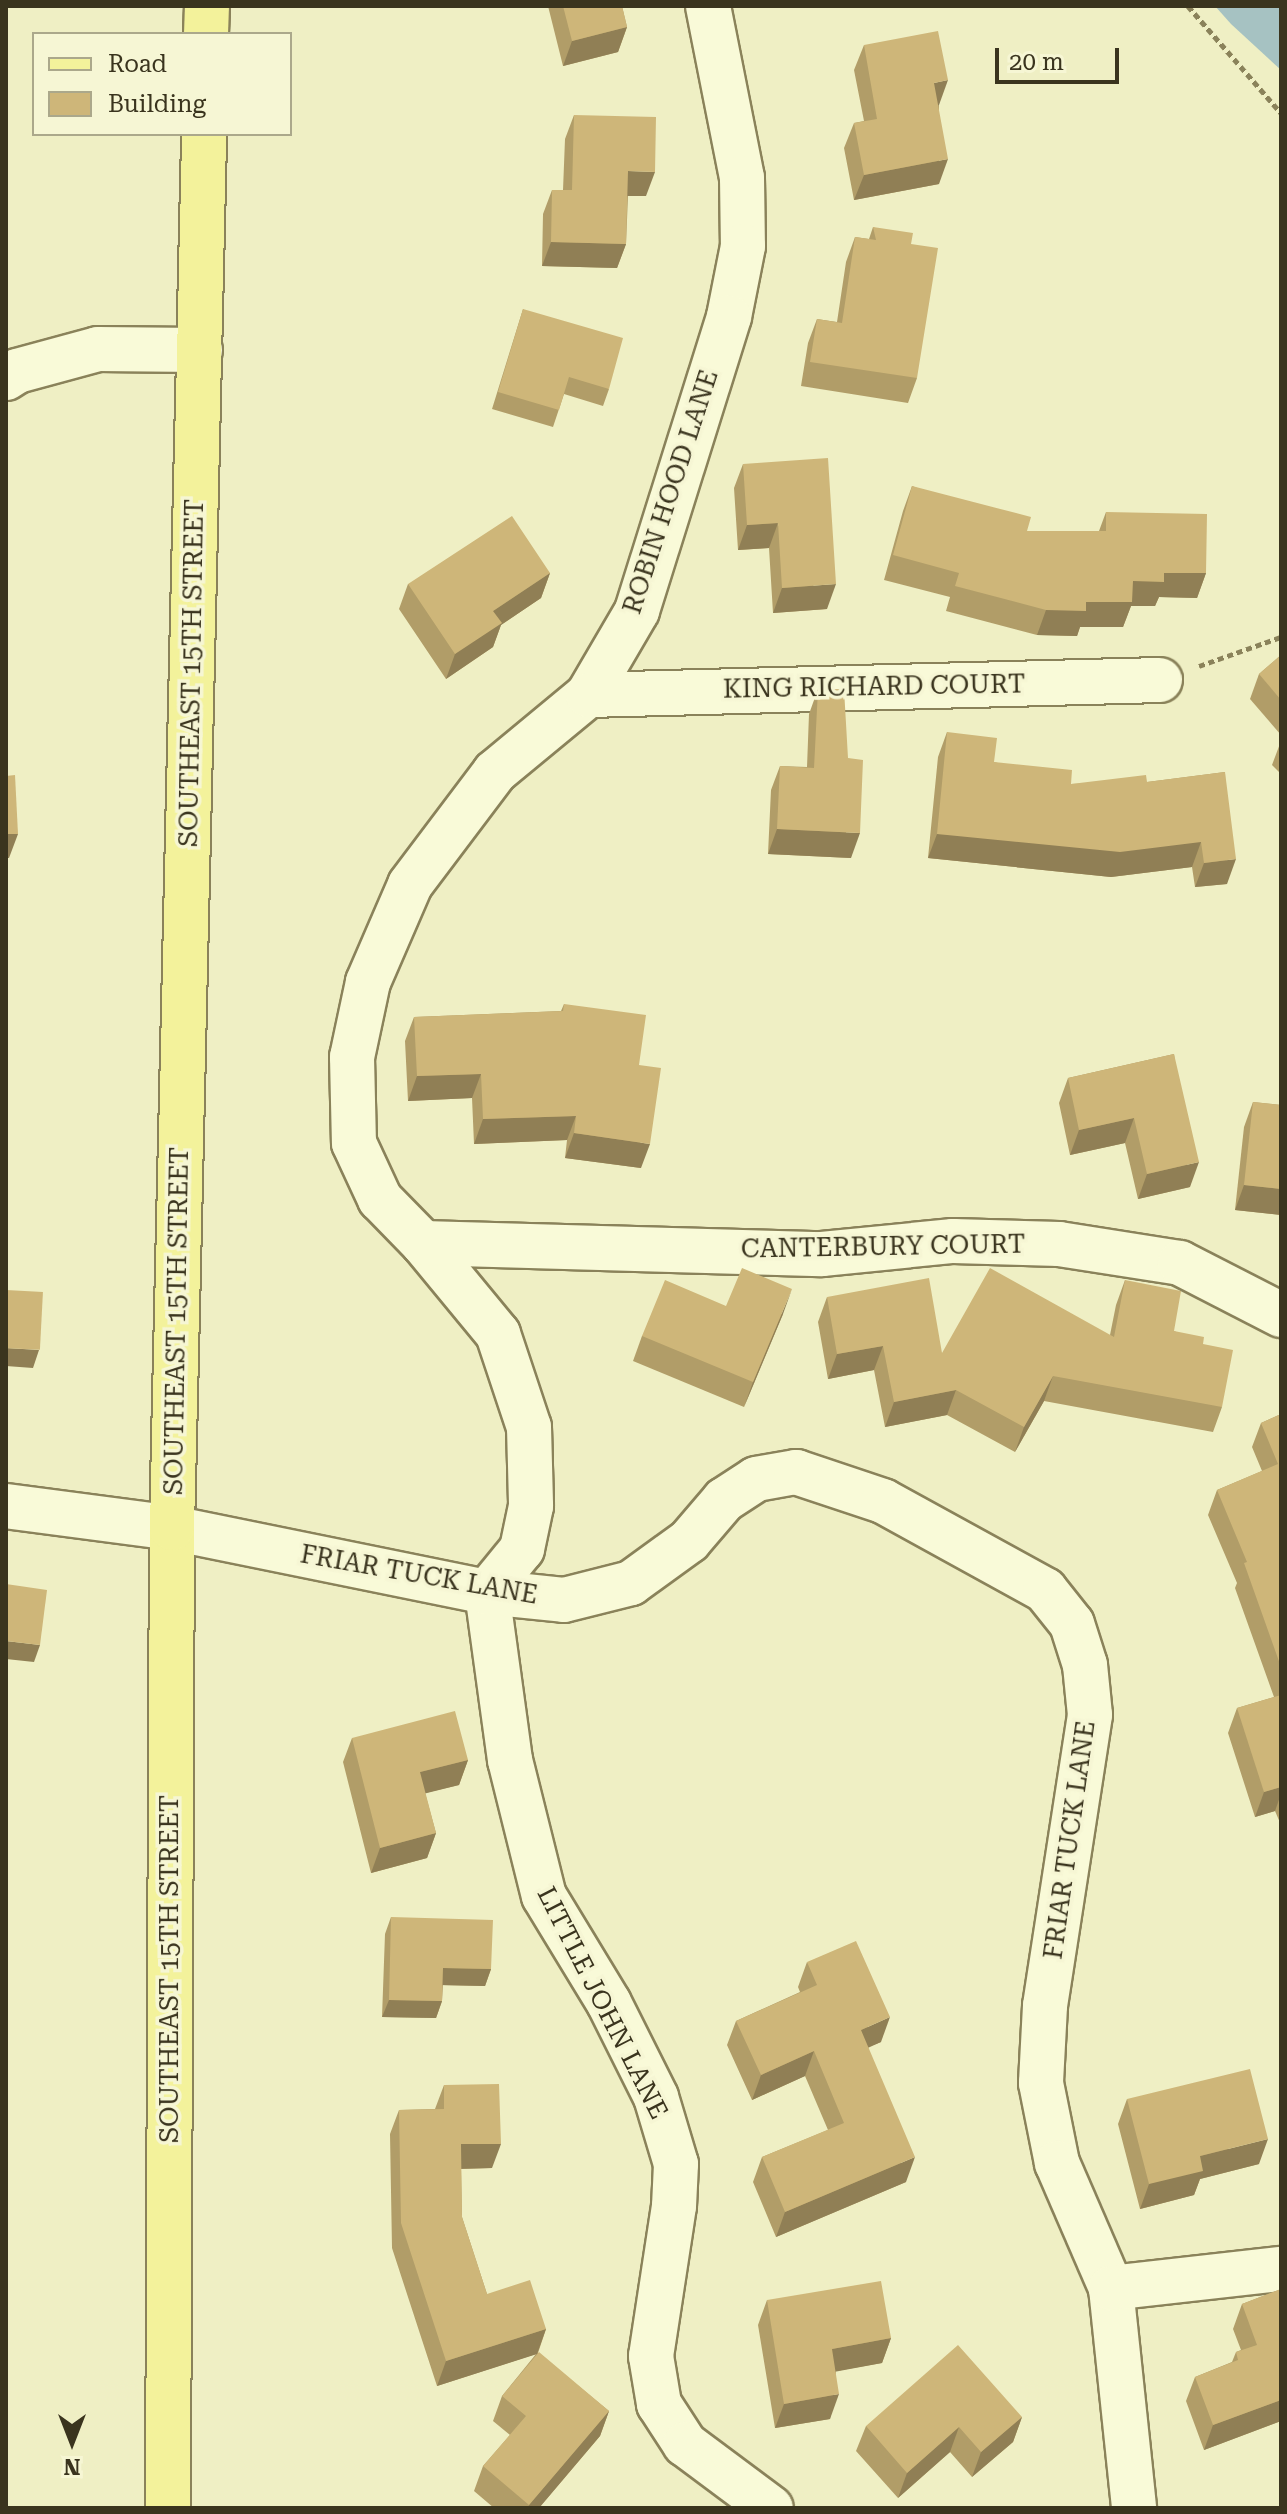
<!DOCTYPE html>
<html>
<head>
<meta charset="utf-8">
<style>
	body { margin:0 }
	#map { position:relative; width:1287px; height:2514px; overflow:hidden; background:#efefc4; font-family:"Roboto Serif",serif }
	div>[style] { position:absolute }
	.water>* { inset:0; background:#a6c2c2 }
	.path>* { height:5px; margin-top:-2.5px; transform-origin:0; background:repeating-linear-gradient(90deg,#8a825a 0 6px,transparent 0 10px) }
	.roads { filter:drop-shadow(2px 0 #8a825a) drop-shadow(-2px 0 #8a825a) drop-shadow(0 2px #8a825a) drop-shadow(0 -2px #8a825a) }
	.minor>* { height:44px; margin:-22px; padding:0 22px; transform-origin:22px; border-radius:22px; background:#f9fad8 }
	.major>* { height:44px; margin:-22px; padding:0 22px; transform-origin:22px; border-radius:22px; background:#f3f29b }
	.wall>* { inset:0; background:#b19d68 }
	.shaded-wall>* { inset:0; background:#907f55 }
	.building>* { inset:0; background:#ceb679; transform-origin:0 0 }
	span { translate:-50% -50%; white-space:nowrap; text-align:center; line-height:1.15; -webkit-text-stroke:7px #f6f6d4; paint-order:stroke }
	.street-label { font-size:26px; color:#3a341e }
	.frame { position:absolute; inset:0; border:8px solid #3a341e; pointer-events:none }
	.legend { position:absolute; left:32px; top:32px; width:260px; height:104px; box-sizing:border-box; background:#f6f6d4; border:2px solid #aba88b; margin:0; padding:10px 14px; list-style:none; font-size:24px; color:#3a341e }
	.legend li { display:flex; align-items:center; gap:16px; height:40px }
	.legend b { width:40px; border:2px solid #aba88b }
	.north { position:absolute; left:32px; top:2402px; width:80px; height:80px; -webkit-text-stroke:6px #f6f6d4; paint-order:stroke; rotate:180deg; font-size:22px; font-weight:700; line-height:32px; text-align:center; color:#3a341e }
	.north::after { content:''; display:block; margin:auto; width:28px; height:36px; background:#3a341e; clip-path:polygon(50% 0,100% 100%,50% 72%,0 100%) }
	.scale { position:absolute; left:995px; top:48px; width:124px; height:36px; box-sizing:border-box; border:4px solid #3a341e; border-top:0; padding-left:10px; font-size:24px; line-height:28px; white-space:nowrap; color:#3a341e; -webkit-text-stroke:6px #f6f6d4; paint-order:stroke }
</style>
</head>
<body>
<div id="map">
	<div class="water">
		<div style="clip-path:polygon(1215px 6px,1281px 6px,1281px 70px,1231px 24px)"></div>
	</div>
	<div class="path">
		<div style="left:1188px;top:6px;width:142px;rotate:49deg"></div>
		<div style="left:1199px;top:666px;width:87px;rotate:-19.5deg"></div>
	</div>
	<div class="roads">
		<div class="minor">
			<div style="left:708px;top:6px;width:175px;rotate:78.8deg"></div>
			<div style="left:742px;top:178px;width:68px;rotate:89.2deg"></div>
			<div style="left:743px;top:246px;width:72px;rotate:101.2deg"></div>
			<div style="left:729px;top:317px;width:308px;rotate:107.4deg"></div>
			<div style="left:637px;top:611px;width:97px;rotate:120.3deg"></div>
			<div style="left:588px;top:695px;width:121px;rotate:140.4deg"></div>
			<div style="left:495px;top:772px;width:141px;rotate:127deg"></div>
			<div style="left:410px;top:885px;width:106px;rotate:113.4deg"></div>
			<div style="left:368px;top:982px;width:77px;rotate:102deg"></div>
			<div style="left:352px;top:1057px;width:86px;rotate:88.7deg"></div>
			<div style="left:354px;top:1143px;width:62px;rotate:65.1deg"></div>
			<div style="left:380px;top:1199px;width:62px;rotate:45.7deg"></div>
			<div style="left:423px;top:1243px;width:118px;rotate:50.5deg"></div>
			<div style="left:498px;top:1334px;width:98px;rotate:71.6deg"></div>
			<div style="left:529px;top:1427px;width:79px;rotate:88.5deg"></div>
			<div style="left:531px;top:1506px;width:44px;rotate:101.8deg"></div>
			<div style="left:522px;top:1549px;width:55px;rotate:129.1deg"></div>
			<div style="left:487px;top:1592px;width:170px;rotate:82.2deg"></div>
			<div style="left:510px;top:1760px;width:140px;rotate:76deg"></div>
			<div style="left:544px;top:1896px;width:125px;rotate:58.7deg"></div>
			<div style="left:609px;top:2003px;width:105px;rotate:63.4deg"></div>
			<div style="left:656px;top:2097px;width:70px;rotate:73.4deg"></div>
			<div style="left:676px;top:2164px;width:42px;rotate:92.7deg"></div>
			<div style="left:674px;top:2206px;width:152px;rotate:98.7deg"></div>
			<div style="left:651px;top:2356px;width:49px;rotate:80.5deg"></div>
			<div style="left:659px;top:2404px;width:48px;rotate:57deg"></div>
			<div style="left:685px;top:2444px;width:107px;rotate:36.7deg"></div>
			<div style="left:6px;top:378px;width:13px;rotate:-32deg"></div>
			<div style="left:17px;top:371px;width:84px;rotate:-15.2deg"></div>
			<div style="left:98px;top:349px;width:102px;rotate:0.6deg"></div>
			<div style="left:588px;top:695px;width:572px;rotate:-1.5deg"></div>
			<div style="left:423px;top:1243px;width:399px;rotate:1.6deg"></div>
			<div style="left:822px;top:1254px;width:132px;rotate:-5.7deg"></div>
			<div style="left:953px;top:1241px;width:106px;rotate:1.6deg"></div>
			<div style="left:1059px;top:1244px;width:122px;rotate:8.9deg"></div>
			<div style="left:1180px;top:1263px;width:114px;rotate:27.2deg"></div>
			<div style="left:6px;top:1506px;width:167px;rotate:7.5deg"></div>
			<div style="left:172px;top:1528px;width:321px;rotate:11.5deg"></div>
			<div style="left:487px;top:1592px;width:77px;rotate:5.9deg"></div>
			<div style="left:564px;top:1600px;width:69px;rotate:-14.2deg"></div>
			<div style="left:631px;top:1583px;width:72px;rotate:-35.9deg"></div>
			<div style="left:689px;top:1541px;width:54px;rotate:-49.5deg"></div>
			<div style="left:724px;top:1500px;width:38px;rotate:-33deg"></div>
			<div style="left:756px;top:1479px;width:41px;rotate:-9.9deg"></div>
			<div style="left:796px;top:1472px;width:92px;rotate:18.4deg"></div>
			<div style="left:883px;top:1501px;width:185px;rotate:28.8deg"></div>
			<div style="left:1045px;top:1590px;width:43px;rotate:51.5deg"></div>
			<div style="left:1072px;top:1624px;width:43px;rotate:72.4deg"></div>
			<div style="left:1085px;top:1665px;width:50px;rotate:84.3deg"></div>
			<div style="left:1090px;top:1715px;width:294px;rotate:98.8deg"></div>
			<div style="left:1045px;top:2006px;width:77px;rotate:93deg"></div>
			<div style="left:1041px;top:2083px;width:82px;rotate:78.7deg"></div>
			<div style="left:1057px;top:2163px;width:136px;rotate:66.6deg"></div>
			<div style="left:1111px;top:2288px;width:221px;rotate:84deg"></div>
			<div style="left:1111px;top:2288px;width:171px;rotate:-6.4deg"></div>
		</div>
		<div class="major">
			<div style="left:206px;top:34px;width:28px;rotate:-88deg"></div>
			<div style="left:168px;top:2508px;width:980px;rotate:-89.77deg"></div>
			<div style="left:172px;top:1528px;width:1394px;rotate:-88.68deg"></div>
		</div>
	</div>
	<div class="wall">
		<div style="clip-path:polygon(548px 6px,622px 6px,627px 27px,618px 52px,563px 66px)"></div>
		<div style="clip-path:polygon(864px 45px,939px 105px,939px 184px,854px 200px,844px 148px,854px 123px,864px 121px,854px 70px)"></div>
		<div style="clip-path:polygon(574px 115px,646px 196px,628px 196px,626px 244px,617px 268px,542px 266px,543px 214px,552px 190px,563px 190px,565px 139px)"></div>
		<div style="clip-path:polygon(873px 227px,911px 244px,917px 378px,908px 403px,801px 386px,808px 343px,817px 319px,837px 322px,846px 262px,855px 237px,869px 239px)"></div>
		<div style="clip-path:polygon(523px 309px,609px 389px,603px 406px,564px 394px,553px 427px,492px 409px)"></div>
		<div style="clip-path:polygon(743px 464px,827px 609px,773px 613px,769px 548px,738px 550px,734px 488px)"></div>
		<div style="clip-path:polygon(912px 486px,1027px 531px,1099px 531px,1106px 512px,1206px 573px,1197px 598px,1159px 597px,1155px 606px,1131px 606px,1123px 627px,1080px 627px,1077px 636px,1037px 635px,946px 611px,950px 597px,884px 580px,903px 511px)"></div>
		<div style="clip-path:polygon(550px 573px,541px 598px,501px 625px,493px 647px,446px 679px,399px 609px,408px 584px)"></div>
		<div style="clip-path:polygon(1281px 655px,1281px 735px,1250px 699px,1259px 674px)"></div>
		<div style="clip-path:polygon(818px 689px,851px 858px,768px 854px,771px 790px,780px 766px,807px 767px,809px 714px)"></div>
		<div style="clip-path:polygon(947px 732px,994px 762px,1071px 784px,1147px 782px,1225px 772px,1227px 884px,1195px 887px,1192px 867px,1111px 877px,928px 858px,938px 757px)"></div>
		<div style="clip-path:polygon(1281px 741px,1281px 774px,1272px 765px)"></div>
		<div style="clip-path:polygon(564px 1004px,639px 1065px,641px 1168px,565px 1158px,567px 1140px,474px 1144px,472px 1098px,408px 1101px,405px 1041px,414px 1017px,561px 1011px)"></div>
		<div style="clip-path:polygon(1174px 1054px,1190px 1187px,1138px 1199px,1125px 1143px,1070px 1155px,1059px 1103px,1068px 1078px)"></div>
		<div style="clip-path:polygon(1253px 1102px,1281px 1105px,1281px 1215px,1235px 1210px,1244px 1127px)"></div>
		<div style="clip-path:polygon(1125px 1280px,1174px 1331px,1203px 1344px,1222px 1407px,1213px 1432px,1044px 1401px,1015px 1452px,947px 1415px,885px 1427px,874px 1370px,828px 1379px,818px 1322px,827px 1297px,942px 1353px,1110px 1335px,1116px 1305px)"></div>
		<div style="clip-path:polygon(726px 1306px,783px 1314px,744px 1407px,633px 1361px,642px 1336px)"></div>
		<div style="clip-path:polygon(1281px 1414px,1281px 1825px,1275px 1811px,1255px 1817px,1228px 1733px,1237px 1708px,1274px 1697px,1235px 1588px,1237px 1583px,1208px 1515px,1217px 1490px,1262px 1471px,1252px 1447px,1261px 1423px)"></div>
		<div style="clip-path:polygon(352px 1738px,468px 1760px,459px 1785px,425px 1793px,436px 1833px,427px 1858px,371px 1873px,343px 1762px)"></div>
		<div style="clip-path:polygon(391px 1917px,491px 1969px,485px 1986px,443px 1985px,442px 2001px,436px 2018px,382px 2017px,385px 1934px)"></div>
		<div style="clip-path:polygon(807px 1962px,881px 2042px,868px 2047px,906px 2182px,776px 2237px,753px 2182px,762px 2157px,828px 2130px,805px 2076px,752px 2100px,727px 2045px,736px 2021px,800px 1992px,798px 1987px)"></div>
		<div style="clip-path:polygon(444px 2085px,492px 2168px,461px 2169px,462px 2217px,487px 2294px,546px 2329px,538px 2353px,609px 2411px,600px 2436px,539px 2508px,494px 2508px,474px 2491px,483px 2466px,510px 2435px,493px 2421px,502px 2396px,536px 2354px,437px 2386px,392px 2248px,390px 2134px,399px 2110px,435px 2109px)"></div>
		<div style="clip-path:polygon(1127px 2099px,1259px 2164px,1200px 2179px,1194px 2195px,1140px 2209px,1118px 2124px)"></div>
		<div style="clip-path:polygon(1281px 2289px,1281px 2421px,1204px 2450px,1186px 2401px,1195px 2377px,1232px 2362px,1236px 2352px,1241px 2350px,1233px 2329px,1242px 2304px)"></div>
		<div style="clip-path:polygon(767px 2300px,891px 2338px,882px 2363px,836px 2371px,830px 2419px,775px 2428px,758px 2325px)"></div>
		<div style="clip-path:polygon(1022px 2417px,1013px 2442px,972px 2477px,950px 2452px,898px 2498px,856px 2451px,866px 2426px)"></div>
	</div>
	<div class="shaded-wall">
		<div style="clip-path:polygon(627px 27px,618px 52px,563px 66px,572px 41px)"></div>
		<div style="clip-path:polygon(948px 80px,939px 105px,925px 108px,934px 83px)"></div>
		<div style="clip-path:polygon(948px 159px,939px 184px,854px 200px,864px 175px)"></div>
		<div style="clip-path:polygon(628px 171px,655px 172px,646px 196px,619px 196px)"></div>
		<div style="clip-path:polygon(551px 242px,626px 244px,617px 268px,542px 266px)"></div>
		<div style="clip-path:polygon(778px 523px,769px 548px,738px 550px,747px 525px)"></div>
		<div style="clip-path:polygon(550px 573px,541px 598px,501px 625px,493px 647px,446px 679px,455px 654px,493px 611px)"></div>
		<div style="clip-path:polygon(1164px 573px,1206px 573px,1197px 598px,1159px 597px,1155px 606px,1131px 606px,1123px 627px,1080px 627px,1077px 636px,1037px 635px,1046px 610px,1086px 602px,1133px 581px)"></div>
		<div style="clip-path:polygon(836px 584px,827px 609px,773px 613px,782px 588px)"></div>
		<div style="clip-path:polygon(777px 829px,860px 833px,851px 858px,768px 854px)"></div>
		<div style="clip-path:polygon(6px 834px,18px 834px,9px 858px,6px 858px)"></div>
		<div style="clip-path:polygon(937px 834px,1201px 842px,1192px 867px,1111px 877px,928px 858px)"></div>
		<div style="clip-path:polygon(1236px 859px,1227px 884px,1195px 887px,1204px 863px)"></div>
		<div style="clip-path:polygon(481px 1074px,472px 1098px,408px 1101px,417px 1076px)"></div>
		<div style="clip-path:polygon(576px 1116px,567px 1140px,474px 1144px,483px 1119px)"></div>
		<div style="clip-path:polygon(1134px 1118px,1125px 1143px,1070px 1155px,1079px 1130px)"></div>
		<div style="clip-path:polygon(574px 1133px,650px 1144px,641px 1168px,565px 1158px)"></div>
		<div style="clip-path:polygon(1199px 1162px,1190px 1187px,1138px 1199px,1147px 1174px)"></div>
		<div style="clip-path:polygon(1244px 1185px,1281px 1189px,1281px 1215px,1235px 1210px)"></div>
		<div style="clip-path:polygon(792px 1289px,783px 1314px,744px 1407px,753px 1382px)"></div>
		<div style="clip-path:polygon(883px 1346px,874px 1370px,828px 1379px,837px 1354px)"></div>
		<div style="clip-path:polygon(6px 1348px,39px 1350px,33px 1368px,6px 1366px)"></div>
		<div style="clip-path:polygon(1053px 1376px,1044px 1401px,1015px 1452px,1024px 1427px)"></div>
		<div style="clip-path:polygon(956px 1390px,947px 1415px,885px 1427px,894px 1402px)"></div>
		<div style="clip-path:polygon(6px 1641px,40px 1645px,34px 1662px,6px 1659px)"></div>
		<div style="clip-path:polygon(468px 1760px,459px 1785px,411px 1797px,420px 1772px)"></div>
		<div style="clip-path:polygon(1281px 1787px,1281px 1794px,1275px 1811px,1255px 1817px,1264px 1792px)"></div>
		<div style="clip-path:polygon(436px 1833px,427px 1858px,371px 1873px,380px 1848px)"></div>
		<div style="clip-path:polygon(443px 1968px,491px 1969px,485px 1986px,437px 1985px)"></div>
		<div style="clip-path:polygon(389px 2000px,442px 2001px,436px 2018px,382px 2017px)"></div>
		<div style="clip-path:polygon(890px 2017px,881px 2042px,852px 2055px,861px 2030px)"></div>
		<div style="clip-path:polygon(814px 2051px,805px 2076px,752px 2100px,761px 2075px)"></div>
		<div style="clip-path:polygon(1268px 2139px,1259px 2164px,1200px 2179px,1194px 2195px,1140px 2209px,1149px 2184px,1200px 2156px)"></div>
		<div style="clip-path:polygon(461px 2144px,501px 2144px,492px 2168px,452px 2169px)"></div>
		<div style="clip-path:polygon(915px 2157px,906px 2182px,776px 2237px,785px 2212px)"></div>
		<div style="clip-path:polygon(546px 2329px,537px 2354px,437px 2386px,446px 2361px)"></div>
		<div style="clip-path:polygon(891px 2338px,882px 2363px,823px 2374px,832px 2349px)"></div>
		<div style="clip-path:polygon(839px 2394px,830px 2419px,775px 2428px,784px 2404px)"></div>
		<div style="clip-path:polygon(1281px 2400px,1281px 2421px,1204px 2450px,1213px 2425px)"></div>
		<div style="clip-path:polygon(609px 2411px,600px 2436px,539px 2508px,528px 2508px,529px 2505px)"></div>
		<div style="clip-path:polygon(1022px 2417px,1013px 2442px,972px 2477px,981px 2452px)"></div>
		<div style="clip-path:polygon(959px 2427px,950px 2452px,898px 2498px,907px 2473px)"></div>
	</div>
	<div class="building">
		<div style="clip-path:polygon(563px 6px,622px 6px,627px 27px,572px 41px)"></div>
		<div style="clip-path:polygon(938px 31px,948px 80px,934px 83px,948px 159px,864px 175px,854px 123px,877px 119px,864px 45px)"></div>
		<div style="clip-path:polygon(574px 115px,656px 117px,655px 172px,628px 171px,626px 244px,551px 242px,552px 190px,572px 190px)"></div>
		<div style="clip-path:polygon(873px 227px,913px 233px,911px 244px,938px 248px,917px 378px,810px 362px,817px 319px,842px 323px,855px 237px,876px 240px)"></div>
		<div style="clip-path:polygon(523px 309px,623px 338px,609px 389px,569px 377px,559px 410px,498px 392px)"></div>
		<div style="clip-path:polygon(828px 458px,836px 584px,782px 588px,778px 523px,747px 525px,743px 464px)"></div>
		<div style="clip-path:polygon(912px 486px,1031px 517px,1027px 531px,1106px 531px,1106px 512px,1207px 514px,1206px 573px,1164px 573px,1164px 582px,1133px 581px,1132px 602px,1086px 602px,1086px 611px,1046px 610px,955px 586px,959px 573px,893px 555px)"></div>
		<div style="clip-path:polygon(512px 516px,550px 573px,493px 611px,502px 623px,455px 654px,408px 584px)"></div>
		<div style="clip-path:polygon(1281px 655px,1281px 700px,1259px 674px)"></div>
		<div style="clip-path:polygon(818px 689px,844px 689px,848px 758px,863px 760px,860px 833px,777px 829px,780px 766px,814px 768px)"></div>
		<div style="clip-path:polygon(947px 732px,997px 738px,994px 762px,1072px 770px,1071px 784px,1146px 775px,1147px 782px,1225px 772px,1236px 859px,1204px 863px,1201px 842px,1120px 852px,937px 834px)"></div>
		<div style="clip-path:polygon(15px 775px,18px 834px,6px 834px,6px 776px)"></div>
		<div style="clip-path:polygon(564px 1004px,646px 1015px,639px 1065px,661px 1068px,650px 1144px,574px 1133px,576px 1116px,483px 1119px,481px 1074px,417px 1076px,414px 1017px,563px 1011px)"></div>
		<div style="clip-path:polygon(1174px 1054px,1199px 1162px,1147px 1174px,1134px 1118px,1079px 1130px,1068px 1078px)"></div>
		<div style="clip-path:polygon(1253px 1102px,1281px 1105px,1281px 1189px,1244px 1185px)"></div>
		<div style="clip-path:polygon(742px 1268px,792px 1289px,753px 1382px,642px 1336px,665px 1280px,726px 1306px)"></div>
		<div style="clip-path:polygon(990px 1268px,1114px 1337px,1125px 1280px,1181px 1291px,1174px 1331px,1204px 1337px,1203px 1344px,1233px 1350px,1222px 1407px,1053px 1376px,1024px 1427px,956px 1390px,894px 1402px,883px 1346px,837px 1354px,827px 1297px,929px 1278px,942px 1353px)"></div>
		<div style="left:6px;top:1290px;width:37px;height:58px;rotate:3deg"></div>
		<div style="clip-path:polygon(1281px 1414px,1281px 1667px,1244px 1563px,1247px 1562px,1217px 1490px,1278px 1464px,1261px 1423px)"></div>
		<div style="clip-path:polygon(6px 1584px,47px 1590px,40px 1645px,6px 1641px)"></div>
		<div style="clip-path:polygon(1281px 1695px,1281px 1787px,1264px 1792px,1237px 1708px)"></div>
		<div style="clip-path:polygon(455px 1711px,468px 1760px,420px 1772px,436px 1833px,380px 1848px,352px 1738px)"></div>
		<div style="clip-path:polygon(391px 1917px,493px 1920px,491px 1969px,443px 1968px,442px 2001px,389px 2000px)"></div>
		<div style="clip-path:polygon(856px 1941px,890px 2017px,861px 2030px,915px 2157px,785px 2212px,762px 2157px,844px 2123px,814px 2051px,761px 2075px,736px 2021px,817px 1985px,807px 1962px)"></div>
		<div style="clip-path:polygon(1250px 2069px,1268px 2139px,1200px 2156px,1203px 2171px,1149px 2184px,1127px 2099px)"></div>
		<div style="clip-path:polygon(499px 2084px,501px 2144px,461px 2144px,462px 2217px,487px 2294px,530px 2280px,546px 2329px,446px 2361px,401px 2223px,399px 2110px,444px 2109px,444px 2085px)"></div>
		<div style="clip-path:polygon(881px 2281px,891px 2338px,832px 2349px,839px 2394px,784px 2404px,767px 2300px)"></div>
		<div style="clip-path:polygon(1281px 2289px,1281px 2400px,1213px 2425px,1195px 2377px,1238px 2360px,1236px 2352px,1257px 2345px,1242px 2304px)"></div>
		<div style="clip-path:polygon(958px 2345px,1022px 2417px,981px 2452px,959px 2427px,907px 2473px,866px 2426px)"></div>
		<div style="clip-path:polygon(539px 2352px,609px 2411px,529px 2505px,483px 2466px,526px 2416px,502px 2396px)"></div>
	</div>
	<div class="street-label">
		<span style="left:671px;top:492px;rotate:-72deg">ROBIN HOOD LANE</span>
		<span style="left:192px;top:673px;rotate:-89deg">SOUTHEAST 15TH STREET</span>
		<span style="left:874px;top:687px;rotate:-1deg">KING RICHARD COURT</span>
		<span style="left:883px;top:1247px;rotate:-1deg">CANTERBURY COURT</span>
		<span style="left:177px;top:1321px;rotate:-89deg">SOUTHEAST 15TH STREET</span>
		<span style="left:419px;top:1575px;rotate:10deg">FRIAR TUCK LANE</span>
		<span style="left:1070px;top:1840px;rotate:-82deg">FRIAR TUCK LANE</span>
		<span style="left:170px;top:1969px;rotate:-90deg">SOUTHEAST 15TH STREET</span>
		<span style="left:602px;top:2003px;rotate:63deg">LITTLE JOHN LANE</span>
	</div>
	<div class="frame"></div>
	<ul class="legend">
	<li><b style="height:10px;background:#f3f29b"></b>Road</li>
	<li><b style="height:22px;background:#ceb679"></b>Building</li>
	</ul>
	<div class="north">N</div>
	<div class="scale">20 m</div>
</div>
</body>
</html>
